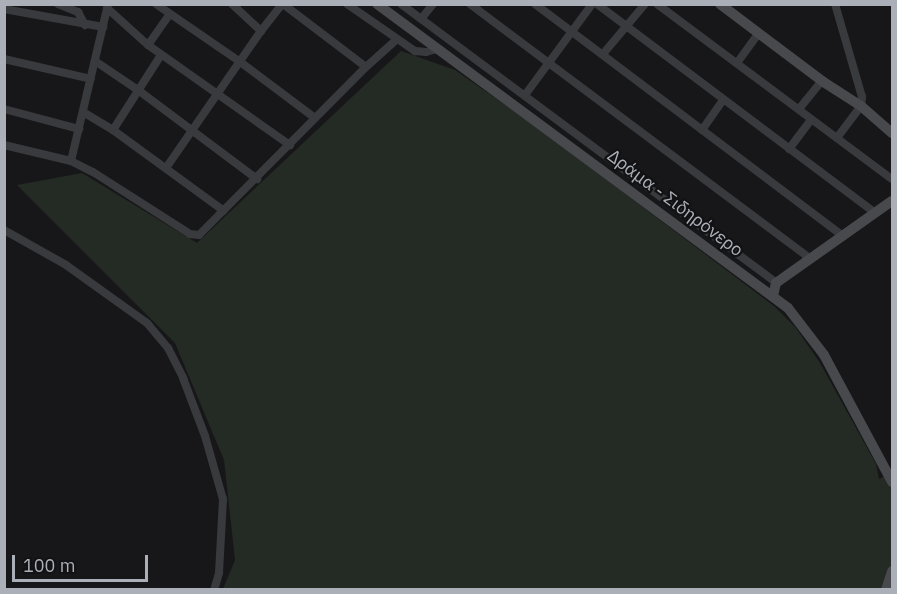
<!DOCTYPE html>
<html>
<head>
<meta charset="utf-8">
<style>
	body { margin:0 }
	#map { position:relative; width:897px; height:594px; overflow:hidden; background:#171719; font-family:"IBM Plex Sans",sans-serif }
	div>[style] { position:absolute }
	.green>* { inset:0; background:#242a24 }
	.street>* { height:8px; margin:-4px; padding:0 4px; transform-origin:4px; border-radius:4px; background:#393a3d }
	.secondary>* { height:10px; margin:-5px; padding:0 5px; transform-origin:5px; border-radius:5px; background:#47494d }
	span { translate:-50% -50%; white-space:nowrap; text-align:center; line-height:1.15; -webkit-text-stroke:4.5px #121214; paint-order:stroke }
	.street-label { font-size:18px; color:#abafb7 }
	.frame { position:absolute; inset:0; border:6px solid #abafb7; pointer-events:none }
	.scale { position:absolute; left:12px; top:555px; width:136px; height:27px; box-sizing:border-box; border:3px solid #abafb7; border-top:0; padding-left:8px; font-size:18px; line-height:21px; white-space:nowrap; color:#abafb7; -webkit-text-stroke:4px #121214; paint-order:stroke }
</style>
</head>
<body>
<div id="map">
	<div class="green">
		<div style="clip-path:polygon(401px 51px,455px 70px,530px 122px,774px 306px,796px 328px,820px 363px,876px 464px,879px 479px,892px 473px,892px 589px,223px 589px,235px 560px,224px 460px,175px 343px,17px 185px,82px 173px,197px 243px)"></div>
	</div>
	<div class="street">
		<div style="left:58px;top:4px;width:22px;rotate:22deg"></div>
		<div style="left:78px;top:12px;width:15px;rotate:62deg"></div>
		<div style="left:156px;top:4px;width:101px;rotate:34.5deg"></div>
		<div style="left:239px;top:61px;width:95px;rotate:36.9deg"></div>
		<div style="left:232px;top:4px;width:40px;rotate:43deg"></div>
		<div style="left:261px;top:31px;width:34px;rotate:-52deg"></div>
		<div style="left:283px;top:4px;width:104px;rotate:37.2deg"></div>
		<div style="left:347px;top:4px;width:83px;rotate:34.7deg"></div>
		<div style="left:415px;top:51px;width:11px;rotate:5deg"></div>
		<div style="left:426px;top:52px;width:11px;rotate:-15deg"></div>
		<div style="left:401px;top:4px;width:467px;rotate:36.6deg"></div>
		<div style="left:470px;top:4px;width:426px;rotate:36.8deg"></div>
		<div style="left:535px;top:4px;width:386px;rotate:37deg"></div>
		<div style="left:597px;top:4px;width:348px;rotate:36.9deg"></div>
		<div style="left:657px;top:4px;width:293px;rotate:36.7deg"></div>
		<div style="left:835px;top:4px;width:97px;rotate:73.8deg"></div>
		<div style="left:862px;top:97px;width:9px;rotate:96deg"></div>
		<div style="left:861px;top:106px;width:40px;rotate:127deg"></div>
		<div style="left:107px;top:8px;width:55px;rotate:42.1deg"></div>
		<div style="left:148px;top:45px;width:174px;rotate:35.2deg"></div>
		<div style="left:4px;top:9px;width:101px;rotate:10.3deg"></div>
		<div style="left:421px;top:19px;width:19px;rotate:-51deg"></div>
		<div style="left:148px;top:45px;width:37px;rotate:-55deg"></div>
		<div style="left:603px;top:54px;width:65px;rotate:-50deg"></div>
		<div style="left:4px;top:59px;width:89px;rotate:12.9deg"></div>
		<div style="left:95px;top:61px;width:52px;rotate:34deg"></div>
		<div style="left:138px;top:90px;width:149px;rotate:36.8deg"></div>
		<div style="left:737px;top:63px;width:36px;rotate:-54deg"></div>
		<div style="left:525px;top:95px;width:113px;rotate:-53.6deg"></div>
		<div style="left:4px;top:109px;width:78px;rotate:14.9deg"></div>
		<div style="left:799px;top:109px;width:36px;rotate:-51deg"></div>
		<div style="left:83px;top:112px;width:35px;rotate:31deg"></div>
		<div style="left:113px;top:130px;width:137px;rotate:36.1deg"></div>
		<div style="left:113px;top:130px;width:89px;rotate:-57.4deg"></div>
		<div style="left:702px;top:130px;width:37px;rotate:-55deg"></div>
		<div style="left:4px;top:145px;width:69px;rotate:13.4deg"></div>
		<div style="left:71px;top:161px;width:25px;rotate:27deg"></div>
		<div style="left:93px;top:172px;width:115px;rotate:32.6deg"></div>
		<div style="left:190px;top:234px;width:9px;rotate:6deg"></div>
		<div style="left:199px;top:235px;width:237px;rotate:-45.2deg"></div>
		<div style="left:366px;top:67px;width:40px;rotate:-42deg"></div>
		<div style="left:789px;top:149px;width:36px;rotate:-53deg"></div>
		<div style="left:71px;top:161px;width:160px;rotate:-76.7deg"></div>
		<div style="left:166px;top:168px;width:167px;rotate:-55.3deg"></div>
		<div style="left:4px;top:230px;width:71px;rotate:29.4deg"></div>
		<div style="left:66px;top:265px;width:100px;rotate:35.6deg"></div>
		<div style="left:147px;top:323px;width:33px;rotate:50deg"></div>
		<div style="left:168px;top:348px;width:34px;rotate:63deg"></div>
		<div style="left:183px;top:378px;width:62px;rotate:69.2deg"></div>
		<div style="left:205px;top:436px;width:66px;rotate:74.1deg"></div>
		<div style="left:223px;top:499px;width:74px;rotate:93.1deg"></div>
		<div style="left:219px;top:573px;width:18px;rotate:106deg"></div>
	</div>
	<div class="secondary">
		<div style="left:377px;top:4px;width:511px;rotate:36.49deg"></div>
		<div style="left:788px;top:308px;width:59px;rotate:52.5deg"></div>
		<div style="left:824px;top:355px;width:144px;rotate:61.8deg"></div>
		<div style="left:720px;top:4px;width:128px;rotate:37deg"></div>
		<div style="left:822px;top:81px;width:46px;rotate:32.7deg"></div>
		<div style="left:861px;top:106px;width:41px;rotate:41.1deg"></div>
		<div style="left:773px;top:296px;width:13px;rotate:-77deg"></div>
		<div style="left:776px;top:283px;width:142px;rotate:-35.3deg"></div>
		<div style="left:886px;top:590px;width:20px;rotate:-72deg"></div>
	</div>
	<div class="street-label">
		<span style="left:675px;top:203px;rotate:37deg">Δράμα - Σιδηρόνερο</span>
	</div>
	<div class="frame"></div>
	<div class="scale">100 m</div>
</div>
</body>
</html>
